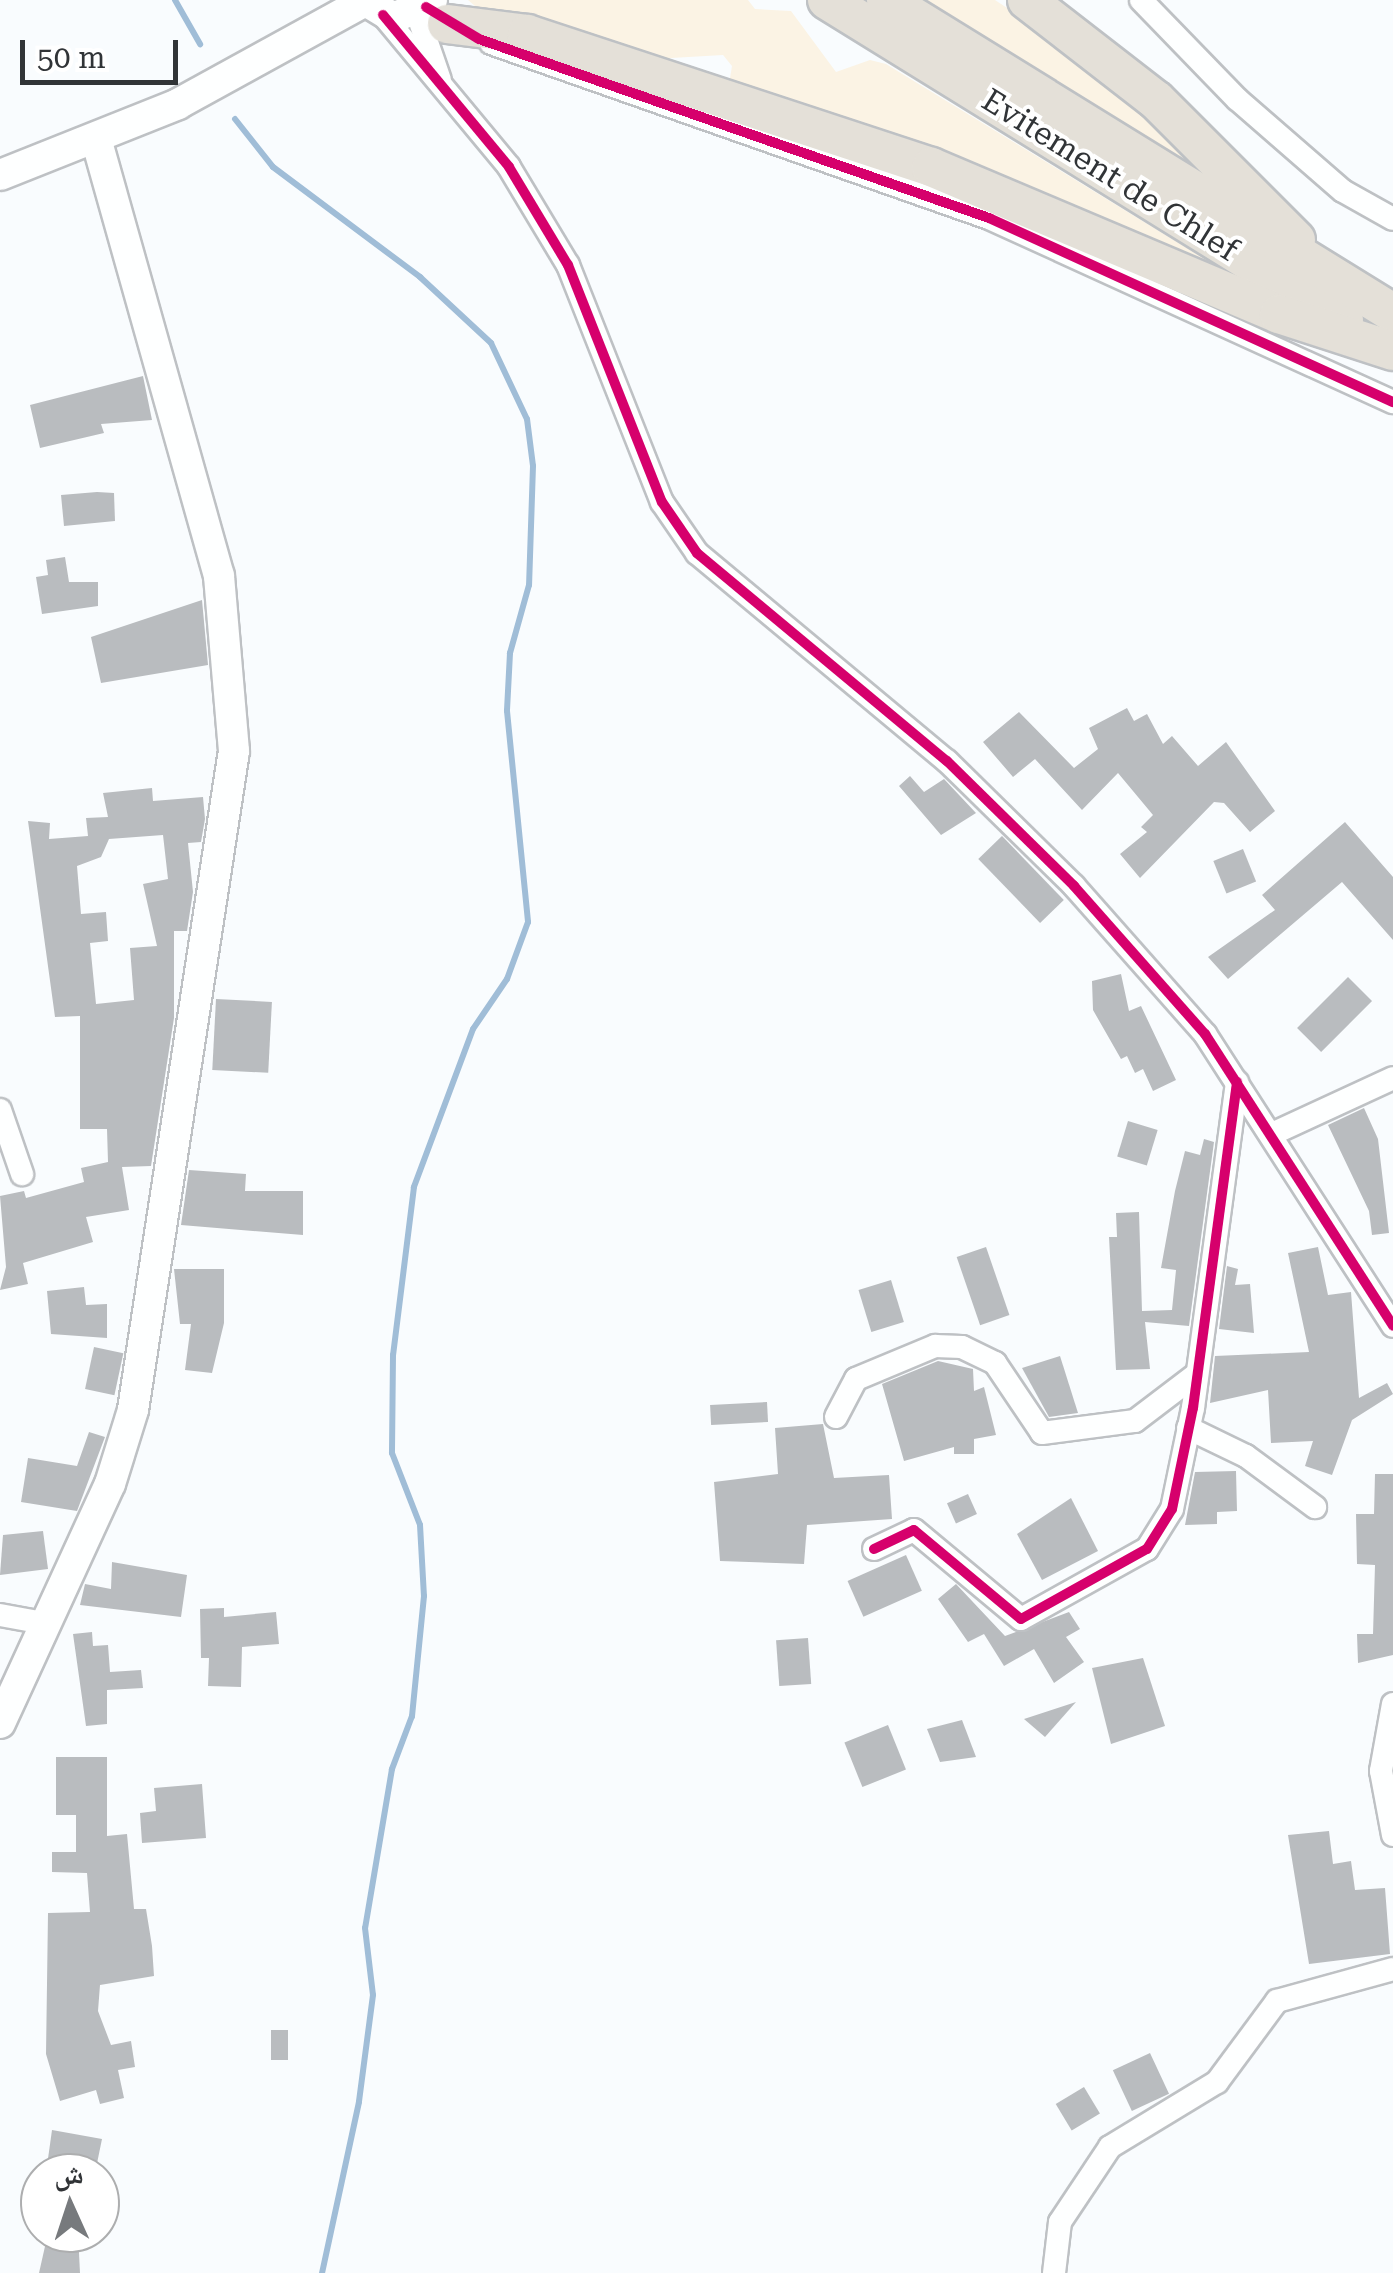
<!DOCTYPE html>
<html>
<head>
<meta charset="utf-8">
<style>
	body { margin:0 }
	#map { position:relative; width:1393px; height:2273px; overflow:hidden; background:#f9fcfe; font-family:"Roboto Serif","Noto Naskh Arabic",serif }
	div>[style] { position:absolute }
	.green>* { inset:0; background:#fbf3e4 }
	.stream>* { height:6px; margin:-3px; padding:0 3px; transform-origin:3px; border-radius:3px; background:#a0bdd7 }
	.building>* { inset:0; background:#b9bcbf; transform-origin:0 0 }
	.roads { filter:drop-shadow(2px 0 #bec1c4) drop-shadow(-2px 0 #bec1c4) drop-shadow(0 2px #bec1c4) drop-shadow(0 -2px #bec1c4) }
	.minor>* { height:22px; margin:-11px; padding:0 11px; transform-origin:11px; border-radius:11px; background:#feffff }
	.secondary>* { height:30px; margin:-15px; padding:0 15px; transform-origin:15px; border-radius:15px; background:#feffff }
	.trunk>* { height:38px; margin:-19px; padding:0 19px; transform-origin:19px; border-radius:19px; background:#e4e0d8 }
	.cycleway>* { height:10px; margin:-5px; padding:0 5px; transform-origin:5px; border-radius:5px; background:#d6006c }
	span { translate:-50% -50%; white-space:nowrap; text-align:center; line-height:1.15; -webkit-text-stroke:8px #fff; paint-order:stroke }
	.street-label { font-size:32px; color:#313437 }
	.north { position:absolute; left:20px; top:2153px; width:100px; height:100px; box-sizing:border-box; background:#fff; border:2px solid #adaeaf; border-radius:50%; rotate:357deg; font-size:28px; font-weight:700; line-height:40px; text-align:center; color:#313437 }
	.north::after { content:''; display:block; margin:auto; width:35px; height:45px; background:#777a7d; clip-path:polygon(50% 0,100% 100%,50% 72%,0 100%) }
	.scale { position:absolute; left:20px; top:40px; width:158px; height:45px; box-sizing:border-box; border:5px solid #313437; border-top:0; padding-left:12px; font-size:30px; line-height:35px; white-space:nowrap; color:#313437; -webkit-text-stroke:8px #fff; paint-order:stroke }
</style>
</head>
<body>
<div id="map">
	<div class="green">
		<div style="clip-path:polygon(468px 0,748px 0,755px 9px,791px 11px,836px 72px,870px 60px,886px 64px,1296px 315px,729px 84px,732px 66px,723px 55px,637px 60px,483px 13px)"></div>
		<div style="clip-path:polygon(914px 0,995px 0,1075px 53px,1240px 199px)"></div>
	</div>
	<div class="stream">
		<div style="left:175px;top:0;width:51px;rotate:60.4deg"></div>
		<div style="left:235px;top:119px;width:61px;rotate:51.6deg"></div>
		<div style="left:273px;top:167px;width:184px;rotate:36.8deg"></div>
		<div style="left:420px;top:277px;width:97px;rotate:42.9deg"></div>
		<div style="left:491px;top:343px;width:84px;rotate:64.7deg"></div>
		<div style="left:527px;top:419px;width:47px;rotate:82.7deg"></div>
		<div style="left:533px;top:466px;width:119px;rotate:91.9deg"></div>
		<div style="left:529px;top:585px;width:71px;rotate:105.6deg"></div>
		<div style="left:510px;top:653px;width:58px;rotate:93deg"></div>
		<div style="left:507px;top:711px;width:212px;rotate:84.3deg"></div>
		<div style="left:528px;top:922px;width:61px;rotate:110.2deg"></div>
		<div style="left:507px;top:979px;width:60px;rotate:124.2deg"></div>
		<div style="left:473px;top:1029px;width:169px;rotate:110.5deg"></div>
		<div style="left:414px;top:1187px;width:169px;rotate:97.1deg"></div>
		<div style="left:393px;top:1355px;width:98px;rotate:90.6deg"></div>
		<div style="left:392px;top:1453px;width:77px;rotate:68.7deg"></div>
		<div style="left:420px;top:1525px;width:71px;rotate:86.8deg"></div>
		<div style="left:424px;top:1596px;width:121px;rotate:95.7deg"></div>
		<div style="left:412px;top:1716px;width:57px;rotate:110.7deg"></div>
		<div style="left:392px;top:1769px;width:161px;rotate:99.6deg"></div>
		<div style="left:365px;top:1928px;width:67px;rotate:83.2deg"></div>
		<div style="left:373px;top:1995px;width:108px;rotate:97.5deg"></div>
		<div style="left:359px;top:2102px;width:175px;rotate:102.2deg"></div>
	</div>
	<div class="building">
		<div style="clip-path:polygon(143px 376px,152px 420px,101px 424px,104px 433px,40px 448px,30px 405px)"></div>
		<div style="clip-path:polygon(97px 492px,114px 493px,115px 521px,64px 526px,61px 495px)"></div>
		<div style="clip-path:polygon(65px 557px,69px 582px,98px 582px,98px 606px,42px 614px,36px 577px,48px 575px,46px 560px)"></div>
		<div style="clip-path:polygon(202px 600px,208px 665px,101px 683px,91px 637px)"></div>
		<div style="clip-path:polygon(1127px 708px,1134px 721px,1147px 714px,1163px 744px,1172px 736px,1198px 766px,1226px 742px,1275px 811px,1250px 832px,1224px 803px,1214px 802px,1140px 878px,1120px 854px,1147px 832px,1141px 827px,1153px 815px,1118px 773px,1082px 810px,1035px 759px,1013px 777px,983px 742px,1019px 712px,1074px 768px,1098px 749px,1089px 728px)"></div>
		<div style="clip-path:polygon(910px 776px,924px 792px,944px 779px,976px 813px,941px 835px,899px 786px)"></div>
		<div style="clip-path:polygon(evenodd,152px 788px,153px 801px,203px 797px,205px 819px,201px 842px,188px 843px,193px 892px,187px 931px,174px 931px,174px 1018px,151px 1166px,122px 1167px,129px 1210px,86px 1217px,93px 1242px,23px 1263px,28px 1284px,0 1290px,6px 1267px,0 1196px,24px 1191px,26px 1198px,84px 1182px,81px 1168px,108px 1162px,107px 1129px,80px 1129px,80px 1016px,55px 1017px,28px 821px,50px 823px,49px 839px,88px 836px,86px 818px,108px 817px,103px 793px,152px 788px,163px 835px,168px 879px,143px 884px,157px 946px,130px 948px,134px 1000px,96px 1004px,90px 943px,108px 941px,106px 912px,81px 914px,77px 866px,101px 857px,109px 839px,163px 835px)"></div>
		<div style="clip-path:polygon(1345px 822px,1393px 877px,1393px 940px,1342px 882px,1228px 979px,1208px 957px,1275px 910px,1262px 895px)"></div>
		<div style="left:1002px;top:836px;width:89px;height:33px;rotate:46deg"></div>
		<div style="left:1243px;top:849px;width:35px;height:32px;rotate:68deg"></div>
		<div style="clip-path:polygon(1121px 974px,1129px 1011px,1141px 1006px,1176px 1080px,1153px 1091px,1143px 1069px,1135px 1073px,1127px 1056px,1121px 1059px,1093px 1010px,1092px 981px)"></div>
		<div style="left:1348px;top:977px;width:34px;height:72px;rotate:45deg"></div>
		<div style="left:216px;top:999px;width:56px;height:71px;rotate:3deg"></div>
		<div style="clip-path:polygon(1364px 1108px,1378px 1139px,1389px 1233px,1372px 1235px,1369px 1211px,1328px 1125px)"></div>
		<div style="left:1128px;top:1121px;width:31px;height:37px;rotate:17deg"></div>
		<div style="clip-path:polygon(1204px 1139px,1214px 1142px,1189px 1326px,1145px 1322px,1150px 1369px,1116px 1370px,1109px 1237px,1117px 1237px,1116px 1213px,1139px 1212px,1142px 1311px,1172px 1310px,1176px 1270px,1161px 1268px,1175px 1191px,1185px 1151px,1200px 1155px)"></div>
		<div style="clip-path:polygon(189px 1170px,246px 1174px,245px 1191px,303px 1191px,303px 1235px,181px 1225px)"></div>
		<div style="left:986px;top:1247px;width:72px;height:31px;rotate:71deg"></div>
		<div style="clip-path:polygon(1318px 1247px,1328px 1295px,1351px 1292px,1359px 1398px,1387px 1383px,1393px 1394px,1352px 1420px,1332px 1475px,1305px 1466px,1313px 1441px,1271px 1443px,1268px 1390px,1210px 1403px,1215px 1356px,1309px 1352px,1288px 1253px)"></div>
		<div style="clip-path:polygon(1227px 1266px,1238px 1269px,1235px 1285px,1250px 1284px,1254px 1333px,1219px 1329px)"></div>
		<div style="clip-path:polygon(174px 1269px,224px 1269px,224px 1323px,212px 1373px,185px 1370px,191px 1324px,180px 1324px)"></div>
		<div style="left:891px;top:1280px;width:44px;height:34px;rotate:73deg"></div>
		<div style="clip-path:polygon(84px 1287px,86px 1305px,107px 1304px,107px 1338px,51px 1334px,47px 1291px)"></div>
		<div style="left:94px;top:1347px;width:30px;height:43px;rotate:12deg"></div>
		<div style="clip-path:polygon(1060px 1356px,1078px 1413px,1049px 1417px,1022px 1368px)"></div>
		<div style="clip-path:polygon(938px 1361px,973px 1369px,974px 1391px,984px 1387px,996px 1435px,974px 1439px,974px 1454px,954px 1454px,954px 1447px,904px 1461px,882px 1384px)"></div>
		<div style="left:767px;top:1402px;width:20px;height:57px;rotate:87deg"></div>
		<div style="clip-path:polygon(823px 1424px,834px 1478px,889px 1475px,892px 1519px,807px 1525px,804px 1564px,720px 1561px,714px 1482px,778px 1474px,775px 1428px)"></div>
		<div style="clip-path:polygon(89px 1432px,105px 1437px,77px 1511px,21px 1502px,28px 1458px,77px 1466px)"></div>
		<div style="clip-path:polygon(1236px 1471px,1237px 1511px,1217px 1512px,1217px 1524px,1185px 1525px,1195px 1472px)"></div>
		<div style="clip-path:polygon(1375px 1474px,1393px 1474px,1393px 1655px,1358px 1663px,1357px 1634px,1373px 1634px,1375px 1565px,1357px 1564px,1356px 1514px,1374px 1514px)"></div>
		<div style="left:968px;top:1494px;width:22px;height:23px;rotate:66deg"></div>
		<div style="clip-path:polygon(1071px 1498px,1098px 1551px,1042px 1580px,1017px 1534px)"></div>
		<div style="clip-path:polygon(43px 1531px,48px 1569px,0 1575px,3px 1535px)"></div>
		<div style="left:906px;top:1555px;width:39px;height:64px;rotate:66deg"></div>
		<div style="clip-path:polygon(112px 1562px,187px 1575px,181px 1617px,80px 1605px,85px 1584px,111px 1589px)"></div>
		<div style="clip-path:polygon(956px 1584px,1005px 1636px,1069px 1612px,1080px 1629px,1066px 1637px,1084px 1662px,1054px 1683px,1034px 1649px,1004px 1666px,984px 1634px,968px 1642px,938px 1599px)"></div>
		<div style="clip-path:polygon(224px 1608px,224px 1617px,276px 1612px,279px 1644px,242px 1647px,241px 1687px,208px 1686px,209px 1658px,201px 1658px,200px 1609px)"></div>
		<div style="clip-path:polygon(92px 1632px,93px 1646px,108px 1645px,110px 1672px,141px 1670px,143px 1688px,107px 1690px,107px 1724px,86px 1726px,73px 1634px)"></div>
		<div style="left:808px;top:1638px;width:46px;height:32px;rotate:86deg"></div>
		<div style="clip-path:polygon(1143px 1658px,1165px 1726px,1111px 1744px,1092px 1668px)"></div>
		<div style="clip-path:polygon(1076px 1702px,1045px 1737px,1024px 1719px)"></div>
		<div style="clip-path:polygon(962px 1720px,976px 1757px,940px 1762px,927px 1729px)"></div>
		<div style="left:888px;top:1725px;width:48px;height:47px;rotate:68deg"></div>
		<div style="clip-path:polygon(56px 1757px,107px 1757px,107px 1836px,127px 1834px,134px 1909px,146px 1909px,152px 1946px,154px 1976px,100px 1985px,98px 2011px,111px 2045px,131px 2041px,135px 2067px,118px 2070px,124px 2098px,100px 2104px,96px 2090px,60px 2101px,46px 2054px,48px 1913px,90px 1912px,87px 1873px,52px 1872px,52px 1852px,76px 1852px,76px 1815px,56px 1815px)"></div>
		<div style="clip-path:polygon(202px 1784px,206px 1838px,142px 1843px,140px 1813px,156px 1811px,154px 1788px)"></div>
		<div style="clip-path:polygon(1329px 1831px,1333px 1864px,1351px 1861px,1355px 1890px,1385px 1888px,1390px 1954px,1309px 1964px,1288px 1835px)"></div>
		<div style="left:271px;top:2030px;width:17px;height:30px"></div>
		<div style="left:1150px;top:2053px;width:45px;height:41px;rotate:65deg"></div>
		<div style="left:1084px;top:2087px;width:31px;height:33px;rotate:59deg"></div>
		<div style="clip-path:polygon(52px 2130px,102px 2139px,95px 2173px,46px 2173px)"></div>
		<div style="clip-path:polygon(48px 2233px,78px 2233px,80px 2273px,39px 2273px)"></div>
	</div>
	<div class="roads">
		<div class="minor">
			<div style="left:1141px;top:0;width:138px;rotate:45.9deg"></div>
			<div style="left:1237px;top:99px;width:140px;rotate:41deg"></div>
			<div style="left:1343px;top:191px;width:57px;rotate:29.2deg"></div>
			<div style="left:417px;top:13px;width:71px;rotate:71.1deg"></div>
			<div style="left:383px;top:15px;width:197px;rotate:50.3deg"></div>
			<div style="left:509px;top:167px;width:114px;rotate:59deg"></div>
			<div style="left:568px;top:265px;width:255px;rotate:68.4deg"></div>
			<div style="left:662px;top:502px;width:62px;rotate:55.5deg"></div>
			<div style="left:697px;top:553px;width:325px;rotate:39.8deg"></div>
			<div style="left:947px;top:761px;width:178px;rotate:44.5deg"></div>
			<div style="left:1074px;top:886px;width:198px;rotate:48.5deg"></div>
			<div style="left:1205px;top:1034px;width:347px;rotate:57.2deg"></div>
			<div style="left:491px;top:43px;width:528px;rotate:19.36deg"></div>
			<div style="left:989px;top:218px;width:444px;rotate:24.5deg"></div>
			<div style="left:0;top:1110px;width:68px;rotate:71deg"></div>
			<div style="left:1272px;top:1134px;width:133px;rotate:-24.8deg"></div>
			<div style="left:836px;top:1417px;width:43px;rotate:-62.2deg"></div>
			<div style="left:856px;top:1379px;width:86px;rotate:-22.7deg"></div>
			<div style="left:935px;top:1346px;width:27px;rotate:2deg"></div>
			<div style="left:962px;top:1347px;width:37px;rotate:26deg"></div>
			<div style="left:995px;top:1363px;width:84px;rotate:56.1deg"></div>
			<div style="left:1042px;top:1433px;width:94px;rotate:-7.4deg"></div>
			<div style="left:1135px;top:1421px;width:78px;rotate:-37.2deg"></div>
			<div style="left:1188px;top:1428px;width:64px;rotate:25.8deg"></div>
			<div style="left:1246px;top:1456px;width:86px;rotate:36.5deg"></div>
			<div style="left:874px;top:1549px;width:44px;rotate:-25.4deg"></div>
			<div style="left:914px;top:1530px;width:139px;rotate:39.8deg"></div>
			<div style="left:1021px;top:1619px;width:144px;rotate:-29.1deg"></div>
			<div style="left:1147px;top:1549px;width:47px;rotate:-58deg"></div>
			<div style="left:1172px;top:1509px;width:103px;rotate:-78.3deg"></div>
			<div style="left:1193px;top:1408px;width:329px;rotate:-82.3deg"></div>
			<div style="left:0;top:1615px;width:50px;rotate:10.4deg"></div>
			<div style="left:1393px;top:1704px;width:68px;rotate:100.2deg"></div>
			<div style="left:1381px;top:1771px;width:65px;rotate:79.4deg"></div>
			<div style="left:1054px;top:2273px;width:51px;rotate:-83.3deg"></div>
			<div style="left:1060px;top:2222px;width:90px;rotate:-56.3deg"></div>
			<div style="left:1110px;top:2147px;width:125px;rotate:-31.3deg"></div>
			<div style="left:1217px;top:2082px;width:101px;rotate:-53.5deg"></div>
			<div style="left:1277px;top:2001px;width:120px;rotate:-15.4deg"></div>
		</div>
		<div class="secondary">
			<div style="left:364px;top:0;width:35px;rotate:31deg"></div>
			<div style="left:394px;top:18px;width:42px;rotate:-25.3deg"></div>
			<div style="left:0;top:175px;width:192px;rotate:-21.7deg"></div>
			<div style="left:178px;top:104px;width:213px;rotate:-28.8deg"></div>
			<div style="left:0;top:1723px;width:263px;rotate:-65.3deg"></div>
			<div style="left:110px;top:1484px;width:77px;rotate:-72.7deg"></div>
			<div style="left:133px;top:1410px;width:667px;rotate:-81.29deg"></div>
			<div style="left:234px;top:751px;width:176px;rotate:-94.9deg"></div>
			<div style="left:219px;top:576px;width:451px;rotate:-105.7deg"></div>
		</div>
		<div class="trunk">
			<div style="left:827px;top:0;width:608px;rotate:31.76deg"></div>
			<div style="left:886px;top:0;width:596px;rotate:31.69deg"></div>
			<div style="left:1027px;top:0;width:163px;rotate:37.8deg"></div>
			<div style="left:1156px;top:100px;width:198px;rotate:45deg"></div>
			<div style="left:447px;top:24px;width:81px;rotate:7.1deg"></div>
			<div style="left:527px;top:34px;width:425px;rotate:18.2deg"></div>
			<div style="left:931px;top:167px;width:378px;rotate:22.9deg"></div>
			<div style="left:1279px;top:314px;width:120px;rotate:18deg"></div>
		</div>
	</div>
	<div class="cycleway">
		<div style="left:426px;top:7px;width:62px;rotate:31.1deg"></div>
		<div style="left:479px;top:39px;width:541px;rotate:19.34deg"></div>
		<div style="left:989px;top:218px;width:444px;rotate:24.5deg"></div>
		<div style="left:383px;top:15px;width:197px;rotate:50.3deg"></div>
		<div style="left:509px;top:167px;width:114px;rotate:59deg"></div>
		<div style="left:568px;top:265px;width:255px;rotate:68.4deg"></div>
		<div style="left:662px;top:502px;width:62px;rotate:55.5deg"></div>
		<div style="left:697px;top:553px;width:325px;rotate:39.8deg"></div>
		<div style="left:947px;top:761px;width:178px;rotate:44.5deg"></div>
		<div style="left:1074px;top:886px;width:198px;rotate:48.5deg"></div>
		<div style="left:1205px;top:1034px;width:347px;rotate:57.2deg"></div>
		<div style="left:874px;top:1549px;width:44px;rotate:-25.4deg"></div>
		<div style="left:914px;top:1530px;width:139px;rotate:39.8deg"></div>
		<div style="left:1021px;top:1619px;width:144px;rotate:-29.1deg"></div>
		<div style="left:1147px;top:1549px;width:47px;rotate:-58deg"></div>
		<div style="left:1172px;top:1509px;width:103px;rotate:-78.3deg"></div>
		<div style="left:1193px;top:1408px;width:329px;rotate:-82.3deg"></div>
	</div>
	<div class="street-label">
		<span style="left:1110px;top:175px;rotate:32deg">Evitement de Chlef</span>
	</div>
	<div class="north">ش</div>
	<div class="scale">50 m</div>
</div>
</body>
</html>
